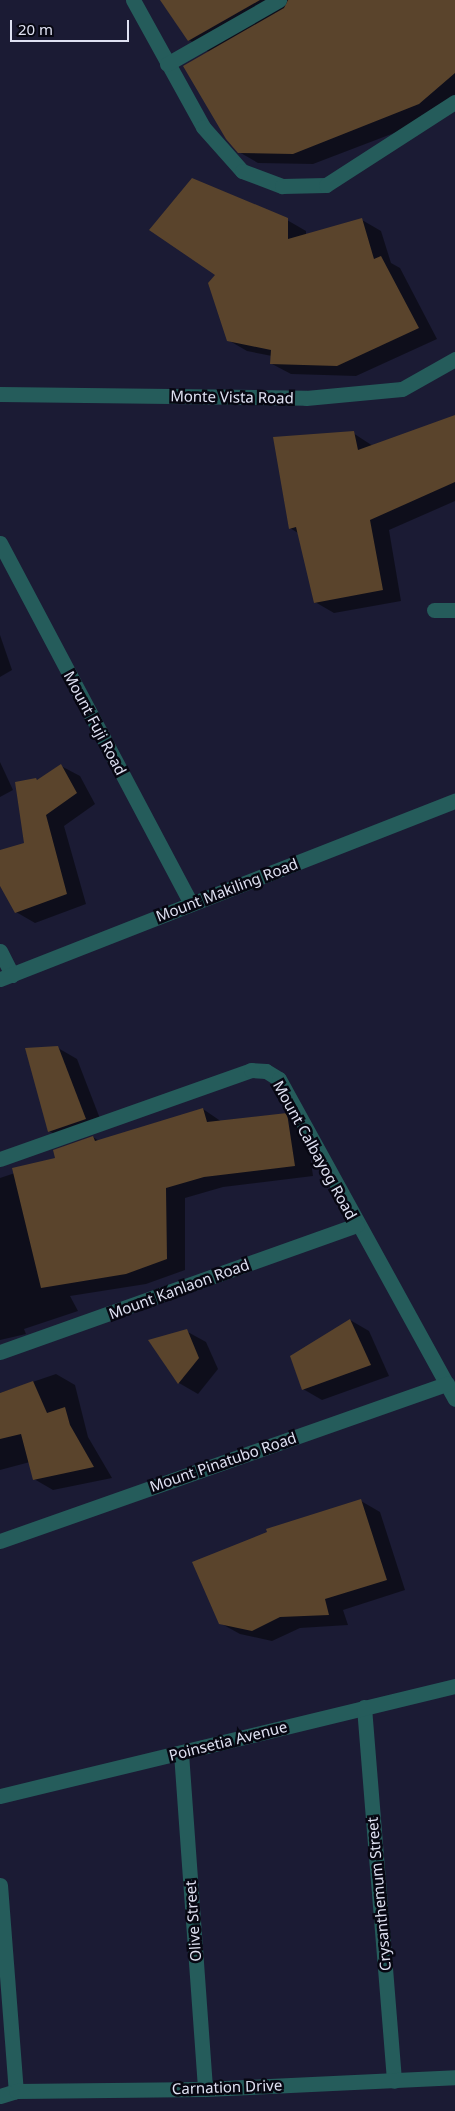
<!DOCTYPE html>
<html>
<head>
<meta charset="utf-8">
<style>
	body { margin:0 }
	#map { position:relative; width:455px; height:2111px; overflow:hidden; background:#1b1b34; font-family:"Noto Sans",sans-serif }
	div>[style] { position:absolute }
	.shadow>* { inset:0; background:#0007 }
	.building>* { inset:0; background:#5a442c }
	.minor>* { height:15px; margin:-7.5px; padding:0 7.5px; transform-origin:7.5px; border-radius:7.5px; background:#255c5b }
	span { translate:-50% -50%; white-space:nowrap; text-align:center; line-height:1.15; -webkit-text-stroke:5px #070712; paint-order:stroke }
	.street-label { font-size:15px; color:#dfe1f2 }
	.scale { position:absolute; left:10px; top:20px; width:119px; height:22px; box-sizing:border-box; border:2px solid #dfe1f2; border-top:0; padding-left:6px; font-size:15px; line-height:18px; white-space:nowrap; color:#dfe1f2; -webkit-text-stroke:4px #070712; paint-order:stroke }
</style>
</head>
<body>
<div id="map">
	<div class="shadow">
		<div style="clip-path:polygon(161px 0,455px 0,455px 100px,436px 117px,313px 164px,258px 163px,239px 152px,209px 52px,189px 40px)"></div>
		<div style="clip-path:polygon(287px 220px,306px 231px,306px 235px,362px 220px,381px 231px,391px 263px,400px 268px,437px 339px,356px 376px,291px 374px,272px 364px,272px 356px,247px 351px,228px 340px)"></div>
		<div style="clip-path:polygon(455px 416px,455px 501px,389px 530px,401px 601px,334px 613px,315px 602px,298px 533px,290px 528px,353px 433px,373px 446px)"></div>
		<div style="clip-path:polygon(0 635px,12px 670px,0 677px)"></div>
		<div style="clip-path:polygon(0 762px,13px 790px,0 797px)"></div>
		<div style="clip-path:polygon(61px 766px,80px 776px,95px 804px,64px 826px,86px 904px,35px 923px,16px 912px,0 884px,0 851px,26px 844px,36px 779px,39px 781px)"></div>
		<div style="clip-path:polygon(58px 1048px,77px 1059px,104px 1129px,68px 1142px,49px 1131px)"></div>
		<div style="clip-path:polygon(203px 1109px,222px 1122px,287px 1114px,306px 1125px,313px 1176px,223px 1187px,185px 1198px,185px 1270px,146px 1284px,70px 1296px,78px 1311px,24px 1329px,26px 1334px,0 1340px,0 1178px,57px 1159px,93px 1137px,99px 1141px)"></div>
		<div style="clip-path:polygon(350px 1320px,369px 1331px,389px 1376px,322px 1400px,303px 1389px)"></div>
		<div style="clip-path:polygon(186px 1331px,206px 1342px,218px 1369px,198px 1394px,179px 1383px,150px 1341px)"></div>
		<div style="clip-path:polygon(56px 1374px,75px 1385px,88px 1437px,112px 1478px,53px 1490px,34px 1479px,30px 1462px,0 1470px,0 1393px)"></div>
		<div style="clip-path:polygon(361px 1501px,380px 1512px,405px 1590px,343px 1610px,348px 1625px,300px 1628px,272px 1641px,240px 1634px,220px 1623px)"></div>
	</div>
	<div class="building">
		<div style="clip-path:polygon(160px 0,260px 0,188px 41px)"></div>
		<div style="clip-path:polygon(288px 0,455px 0,455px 73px,419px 104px,293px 154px,238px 153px,226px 139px,183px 66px,284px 8px)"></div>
		<div style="clip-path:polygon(192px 178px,288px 218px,288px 239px,362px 218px,374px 259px,381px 256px,419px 328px,337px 366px,270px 364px,271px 350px,227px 341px,208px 283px,215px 275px,149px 230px)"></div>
		<div style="clip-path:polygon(455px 415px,455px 482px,370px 520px,383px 590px,314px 603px,296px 527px,289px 529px,273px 437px,354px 431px,358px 450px)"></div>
		<div style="clip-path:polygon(61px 764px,77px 793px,46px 815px,67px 894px,15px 913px,0 886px,0 850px,24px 843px,15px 782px,36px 778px,37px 780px)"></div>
		<div style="clip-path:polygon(58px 1046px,86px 1119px,48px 1132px,25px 1048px)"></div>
		<div style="clip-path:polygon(203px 1108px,207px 1122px,287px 1113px,295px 1166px,204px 1177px,166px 1188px,167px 1259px,126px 1274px,41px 1288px,12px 1168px,55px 1158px,53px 1150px,93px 1136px,95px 1141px)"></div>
		<div style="clip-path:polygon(350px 1319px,371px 1365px,302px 1390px,290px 1356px)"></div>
		<div style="clip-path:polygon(187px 1329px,199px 1358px,178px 1384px,148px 1340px)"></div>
		<div style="clip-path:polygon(33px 1381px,47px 1413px,65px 1407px,70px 1425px,94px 1467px,33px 1480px,21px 1434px,0 1439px,0 1393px)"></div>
		<div style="clip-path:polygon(361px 1499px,387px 1580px,325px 1599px,329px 1615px,280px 1617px,252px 1631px,219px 1624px,192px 1562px,267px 1532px,266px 1529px)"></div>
	</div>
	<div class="minor">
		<div style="left:133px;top:0;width:145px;rotate:61.1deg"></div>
		<div style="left:203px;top:127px;width:59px;rotate:48.4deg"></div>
		<div style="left:242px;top:171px;width:43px;rotate:20.6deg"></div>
		<div style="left:282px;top:186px;width:44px;rotate:-1.3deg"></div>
		<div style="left:326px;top:185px;width:153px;rotate:-32.8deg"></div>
		<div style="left:167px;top:64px;width:129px;rotate:-29.7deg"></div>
		<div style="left:0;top:394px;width:306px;rotate:0.7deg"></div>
		<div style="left:306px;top:398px;width:96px;rotate:-5.4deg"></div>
		<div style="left:402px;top:389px;width:61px;rotate:-29.5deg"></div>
		<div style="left:0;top:543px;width:408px;rotate:62.1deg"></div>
		<div style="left:434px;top:610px;width:21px"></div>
		<div style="left:0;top:951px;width:27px;rotate:63deg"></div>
		<div style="left:0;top:979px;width:489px;rotate:-21.4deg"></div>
		<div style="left:0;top:1159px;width:266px;rotate:-19.5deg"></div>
		<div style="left:251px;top:1070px;width:15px;rotate:4deg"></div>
		<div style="left:266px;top:1071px;width:15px;rotate:32deg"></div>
		<div style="left:279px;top:1079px;width:365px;rotate:61.2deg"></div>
		<div style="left:0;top:1352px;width:379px;rotate:-19.6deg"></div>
		<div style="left:0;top:1541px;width:474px;rotate:-19.4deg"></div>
		<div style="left:364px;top:1707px;width:375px;rotate:85.4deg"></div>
		<div style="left:181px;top:1753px;width:337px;rotate:85.9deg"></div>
		<div style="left:0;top:1796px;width:468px;rotate:-13.6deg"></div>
		<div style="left:0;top:1885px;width:207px;rotate:85.6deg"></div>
		<div style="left:0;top:2096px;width:17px;rotate:-17deg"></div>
		<div style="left:16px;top:2091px;width:189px;rotate:-0.6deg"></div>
		<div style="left:205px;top:2089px;width:250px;rotate:-2.7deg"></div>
	</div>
	<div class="street-label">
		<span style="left:232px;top:397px;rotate:1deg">Monte Vista Road</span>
		<span style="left:95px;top:723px;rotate:62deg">Mount Fuji Road</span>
		<span style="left:227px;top:890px;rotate:-21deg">Mount Makiling Road</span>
		<span style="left:315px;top:1150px;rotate:61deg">Mount Calbayog Road</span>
		<span style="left:179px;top:1289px;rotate:-20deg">Mount Kanlaon Road</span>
		<span style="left:223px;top:1462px;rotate:-19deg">Mount Pinatubo Road</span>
		<span style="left:228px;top:1741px;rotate:-14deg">Poinsetia Avenue</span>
		<span style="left:379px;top:1894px;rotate:-95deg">Crysanthemum Street</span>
		<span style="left:193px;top:1921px;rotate:-94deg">Olive Street</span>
		<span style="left:227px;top:2087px;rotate:-2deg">Carnation Drive</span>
	</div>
	<div class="scale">20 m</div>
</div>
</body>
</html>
